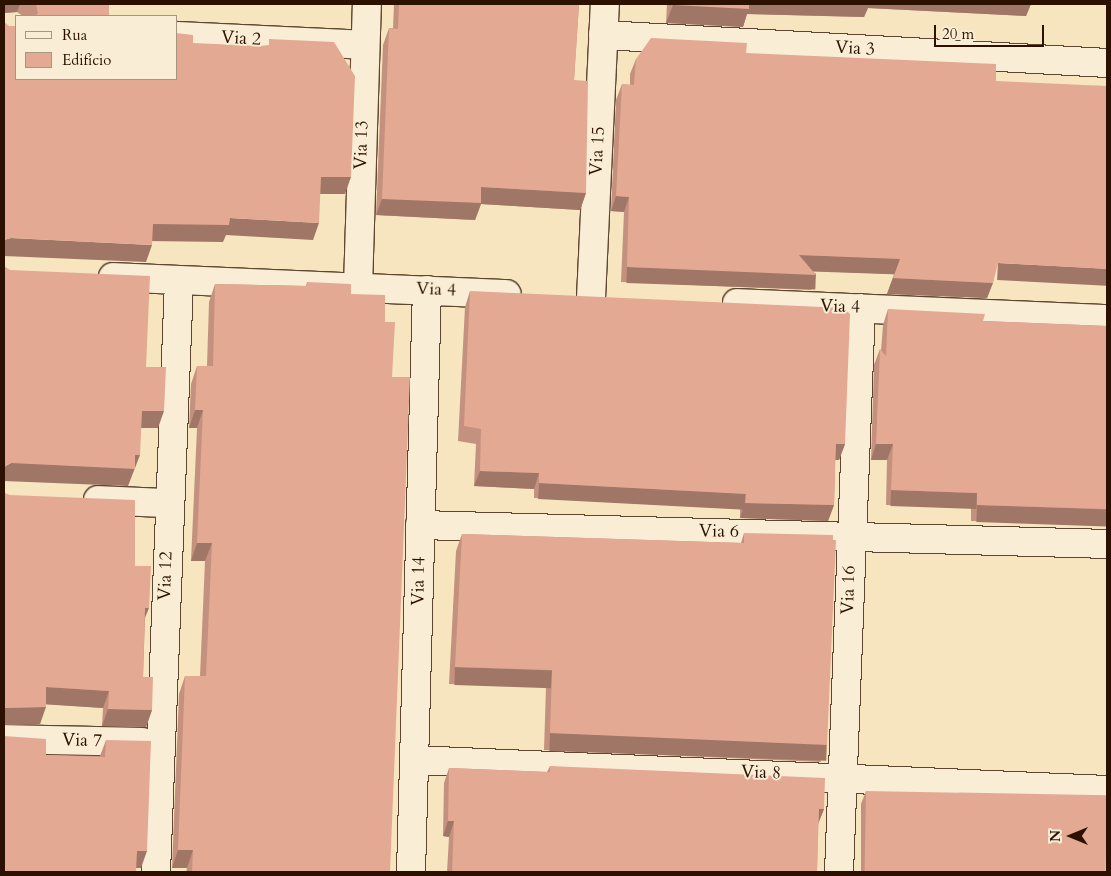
<!DOCTYPE html>
<html>
<head>
<meta charset="utf-8">
<style>
	body { margin:0 }
	#map { position:relative; width:1111px; height:876px; overflow:hidden; background:#f6e5bf; font-family:Cardo,serif }
	div>[style] { position:absolute }
	.roads { filter:drop-shadow(1px 0 #5e4630) drop-shadow(-1px 0 #5e4630) drop-shadow(0 1px #5e4630) drop-shadow(0 -1px #5e4630) }
	.street>* { height:28px; margin:-14px; padding:0 14px; transform-origin:14px; border-radius:14px; background:#f9eed5 }
	.wall>* { inset:0; background:#c4917e }
	.shaded-wall>* { inset:0; background:#a07667; transform-origin:0 0 }
	.building>* { inset:0; background:#e4a993; transform-origin:0 0 }
	span { translate:-50% -50%; white-space:nowrap; text-align:center; line-height:1.15; -webkit-text-stroke:4px #f9eed5; paint-order:stroke }
	.street-label { font-size:18px; color:#2c1100 }
	.frame { position:absolute; inset:0; border:5px solid #2c1100; pointer-events:none }
	.legend { position:absolute; left:15px; top:15px; width:162px; height:65px; box-sizing:border-box; background:#f9eed5; border:1px solid #a79680; margin:0; padding:6px 9px; list-style:none; font-size:15px; color:#2c1100 }
	.legend li { display:flex; align-items:center; gap:10px; height:25px }
	.legend b { width:25px; border:1px solid #a79680 }
	.north { position:absolute; left:1046px; top:811px; width:50px; height:50px; -webkit-text-stroke:4px #f9eed5; paint-order:stroke; rotate:270deg; font-size:14px; font-weight:700; line-height:20px; text-align:center; color:#2c1100 }
	.north::after { content:''; display:block; margin:auto; width:18px; height:22px; background:#2c1100; clip-path:polygon(50% 0,100% 100%,50% 72%,0 100%) }
	.scale { position:absolute; left:934px; top:25px; width:110px; height:22px; box-sizing:border-box; border:2px solid #2c1100; border-top:0; padding-left:6px; font-size:15px; line-height:18px; white-space:nowrap; color:#2c1100; -webkit-text-stroke:4px #f9eed5; paint-order:stroke }
</style>
</head>
<body>
<div id="map">
	<div class="roads">
		<div class="street">
			<div style="left:603px;top:35px;width:505px;rotate:3.18deg"></div>
			<div style="left:176px;top:36px;width:189px;rotate:2.7deg"></div>
			<div style="left:113px;top:277px;width:394px;rotate:2.5deg"></div>
			<div style="left:358px;top:287px;width:283px;rotate:-88.2deg"></div>
			<div style="left:591px;top:298px;width:294px;rotate:-87.3deg"></div>
			<div style="left:737px;top:303px;width:370px;rotate:2.5deg"></div>
			<div style="left:98px;top:500px;width:70px;rotate:2.5deg"></div>
			<div style="left:420px;top:525px;width:687px;rotate:1.58deg"></div>
			<div style="left:4px;top:739px;width:138px;rotate:1.2deg"></div>
			<div style="left:414px;top:760px;width:694px;rotate:2.48deg"></div>
			<div style="left:156px;top:872px;width:591px;rotate:-87.77deg"></div>
			<div style="left:411px;top:872px;width:582px;rotate:-88.43deg"></div>
			<div style="left:839px;top:872px;width:564px;rotate:-87.77deg"></div>
		</div>
	</div>
	<div class="wall">
		<div style="clip-path:polygon(4px 4px,109px 4px,109px 16px,23px 16px,17px 12px,4px 13px)"></div>
		<div style="clip-path:polygon(394px 4px,579px 4px,574px 80px,586px 193px,580px 210px,481px 204px,475px 220px,376px 215px,383px 45px,389px 28px,393px 28px)"></div>
		<div style="clip-path:polygon(667px 4px,1031px 4px,1026px 16px,868px 8px,864px 17px,747px 14px,743px 27px,666px 23px)"></div>
		<div style="clip-path:polygon(746px 53px,994px 279px,987px 298px,887px 294px,894px 274px,813px 271px,816px 275px,811px 290px,621px 282px,624px 212px,611px 211px,616px 100px,622px 84px,630px 85px,630px 74px,636px 59px)"></div>
		<div style="clip-path:polygon(307px 282px,351px 294px,385px 322px,392px 377px,390px 872px,186px 872px,187px 868px,172px 868px,179px 694px,185px 676px,200px 676px,205px 561px,191px 561px,197px 428px,189px 428px,191px 384px,197px 366px,207px 366px,209px 302px,215px 284px,306px 286px)"></div>
		<div style="clip-path:polygon(470px 291px,845px 444px,839px 460px,835px 460px,834px 505px,828px 521px,740px 518px,740px 509px,534px 498px,534px 489px,474px 486px,476px 444px,458px 441px,465px 307px)"></div>
		<div style="clip-path:polygon(888px 309px,983px 321px,1107px 326px,1107px 525px,971px 521px,971px 508px,886px 505px,887px 460px,871px 460px,874px 365px,880px 349px,881px 351px,883px 325px)"></div>
		<div style="clip-path:polygon(4px 493px,135px 566px,145px 618px,143px 677px,152px 710px,146px 727px,102px 726px,103px 708px,46px 704px,40px 724px,4px 725px)"></div>
		<div style="clip-path:polygon(744px 533px,821px 762px,544px 750px,546px 687px,449px 684px,456px 551px,462px 534px,741px 543px)"></div>
		<div style="clip-path:polygon(106px 740px,141px 868px,136px 868px,46px 755px,100px 756px)"></div>
		<div style="clip-path:polygon(550px 766px,824px 809px,818px 824px,817px 872px,447px 872px,449px 837px,443px 836px,444px 783px,449px 768px,547px 772px)"></div>
		<div style="clip-path:polygon(866px 791px,1107px 872px,861px 872px,861px 804px)"></div>
	</div>
	<div class="shaded-wall">
		<div style="clip-path:polygon(4px 4px,20px 4px,17px 12px,4px 13px)"></div>
		<div style="clip-path:polygon(747px 4px,1031px 4px,1026px 16px,868px 8px,864px 17px,747px 14px,743px 27px,666px 23px,673px 5px)"></div>
		<div style="clip-path:polygon(321px 177px,351px 177px,345px 194px,314px 194px)"></div>
		<div style="clip-path:polygon(481px 187px,586px 193px,580px 210px,481px 204px,475px 220px,376px 215px,382px 199px)"></div>
		<div style="clip-path:polygon(616px 196px,629px 197px,624px 212px,611px 211px)"></div>
		<div style="clip-path:polygon(230px 218px,319px 223px,313px 240px,226px 235px,223px 242px,147px 241px,153px 224px)"></div>
		<div style="clip-path:polygon(11px 238px,152px 245px,146px 262px,4px 256px,4px 240px)"></div>
		<div style="left:799px;top:255px;width:101px;height:16px;rotate:2deg"></div>
		<div style="left:998px;top:263px;width:109px;height:17px;rotate:3deg"></div>
		<div style="left:627px;top:267px;width:189px;height:16px;rotate:2deg"></div>
		<div style="clip-path:polygon(893px 278px,993px 283px,987px 298px,887px 294px)"></div>
		<div style="clip-path:polygon(195px 410px,203px 410px,197px 428px,189px 428px)"></div>
		<div style="clip-path:polygon(142px 411px,164px 411px,158px 428px,136px 428px)"></div>
		<div style="clip-path:polygon(836px 444px,845px 444px,839px 460px,830px 460px)"></div>
		<div style="clip-path:polygon(876px 444px,893px 444px,887px 460px,871px 460px)"></div>
		<div style="clip-path:polygon(135px 455px,140px 455px,128px 486px,4px 481px,4px 467px,11px 463px)"></div>
		<div style="clip-path:polygon(480px 471px,539px 473px,534px 489px,474px 486px)"></div>
		<div style="left:539px;top:483px;width:207px;height:16px;rotate:3deg"></div>
		<div style="left:891px;top:490px;width:86px;height:16px;rotate:2deg"></div>
		<div style="clip-path:polygon(745px 503px,834px 505px,828px 521px,740px 518px)"></div>
		<div style="left:977px;top:505px;width:130px;height:17px;rotate:2deg"></div>
		<div style="clip-path:polygon(197px 543px,212px 543px,205px 561px,191px 561px)"></div>
		<div style="clip-path:polygon(145px 608px,149px 608px,142px 625px)"></div>
		<div style="left:455px;top:667px;width:97px;height:18px;rotate:2deg"></div>
		<div style="clip-path:polygon(46px 687px,109px 691px,103px 708px,40px 704px)"></div>
		<div style="clip-path:polygon(46px 707px,40px 724px,4px 725px,4px 708px)"></div>
		<div style="clip-path:polygon(108px 709px,152px 710px,146px 727px,102px 726px)"></div>
		<div style="left:550px;top:733px;width:277px;height:18px;rotate:2deg"></div>
		<div style="clip-path:polygon(819px 809px,824px 809px,818px 824px)"></div>
		<div style="clip-path:polygon(448px 821px,454px 821px,449px 837px,443px 836px)"></div>
		<div style="clip-path:polygon(178px 850px,193px 850px,187px 868px,172px 868px)"></div>
		<div style="clip-path:polygon(137px 851px,147px 851px,141px 868px,131px 868px)"></div>
	</div>
	<div class="building">
		<div style="clip-path:polygon(36px 4px,109px 4px,109px 16px,35px 16px,38px 13px)"></div>
		<div style="clip-path:polygon(399px 4px,579px 4px,574px 80px,588px 81px,586px 193px,481px 187px,481px 203px,382px 199px,389px 28px,398px 29px)"></div>
		<div style="clip-path:polygon(673px 4px,749px 4px,749px 9px,673px 5px)"></div>
		<div style="clip-path:polygon(4px 22px,9px 26px,16px 26px,16px 79px,176px 79px,176px 33px,193px 35px,193px 43px,260px 46px,269px 45px,269px 39px,334px 42px,355px 76px,351px 177px,321px 177px,319px 223px,230px 218px,229px 225px,153px 224px,152px 245px,11px 238px,4px 240px)"></div>
		<div style="clip-path:polygon(651px 38px,747px 43px,746px 53px,996px 64px,996px 81px,1107px 86px,1107px 269px,998px 263px,993px 283px,893px 278px,900px 259px,799px 255px,816px 275px,627px 267px,629px 197px,616px 196px,622px 84px,634px 85px,636px 59px)"></div>
		<div style="clip-path:polygon(4px 266px,10px 270px,150px 276px,146px 367px,166px 367px,164px 411px,142px 411px,140px 455px,135px 455px,135px 469px,11px 463px,4px 467px)"></div>
		<div style="clip-path:polygon(307px 282px,351px 284px,351px 294px,385px 295px,385px 322px,395px 322px,392px 377px,410px 377px,390px 872px,192px 872px,193px 850px,178px 850px,185px 676px,206px 676px,212px 543px,197px 543px,203px 410px,195px 410px,197px 366px,213px 366px,215px 284px,307px 286px)"></div>
		<div style="clip-path:polygon(470px 291px,844px 308px,850px 314px,845px 444px,836px 444px,834px 505px,745px 503px,746px 494px,539px 483px,539px 473px,480px 471px,481px 429px,464px 426px)"></div>
		<div style="clip-path:polygon(888px 309px,985px 314px,983px 321px,1107px 326px,1107px 509px,977px 505px,977px 493px,891px 490px,893px 444px,876px 444px,880px 349px,886px 356px)"></div>
		<div style="clip-path:polygon(4px 493px,10px 495px,135px 500px,135px 566px,151px 566px,149px 608px,145px 608px,143px 677px,153px 677px,152px 710px,108px 709px,109px 691px,46px 687px,46px 707px,4px 708px)"></div>
		<div style="clip-path:polygon(744px 533px,833px 535px,833px 540px,836px 540px,827px 745px,550px 733px,552px 670px,455px 667px,462px 534px,744px 543px)"></div>
		<div style="clip-path:polygon(4px 736px,46px 739px,46px 755px,105px 757px,106px 740px,151px 741px,147px 851px,137px 851px,136px 872px,4px 872px)"></div>
		<div style="clip-path:polygon(550px 766px,825px 778px,824px 809px,819px 809px,817px 872px,452px 872px,454px 821px,448px 821px,449px 768px,550px 772px)"></div>
		<div style="left:866px;top:791px;width:241px;height:81px;rotate:1deg"></div>
	</div>
	<div class="street-label">
		<span style="left:241px;top:39px;rotate:3deg">Via 2</span>
		<span style="left:855px;top:49px;rotate:3deg">Via 3</span>
		<span style="left:362px;top:145px;rotate:-88deg">Via 13</span>
		<span style="left:598px;top:151px;rotate:-87deg">Via 15</span>
		<span style="left:436px;top:290px;rotate:3deg">Via 4</span>
		<span style="left:840px;top:307px;rotate:2deg">Via 4</span>
		<span style="left:719px;top:532px;rotate:1deg">Via 6</span>
		<span style="left:166px;top:576px;rotate:-88deg">Via 12</span>
		<span style="left:419px;top:581px;rotate:-89deg">Via 14</span>
		<span style="left:849px;top:590px;rotate:-88deg">Via 16</span>
		<span style="left:82px;top:741px;rotate:2deg">Via 7</span>
		<span style="left:761px;top:773px;rotate:2deg">Via 8</span>
	</div>
	<div class="frame"></div>
	<ul class="legend">
	<li><b style="height:6px;background:#f9eed5"></b>Rua</li>
	<li><b style="height:14px;background:#e4a993"></b>Edifício</li>
	</ul>
	<div class="north">N</div>
	<div class="scale">20 m</div>
</div>
</body>
</html>
